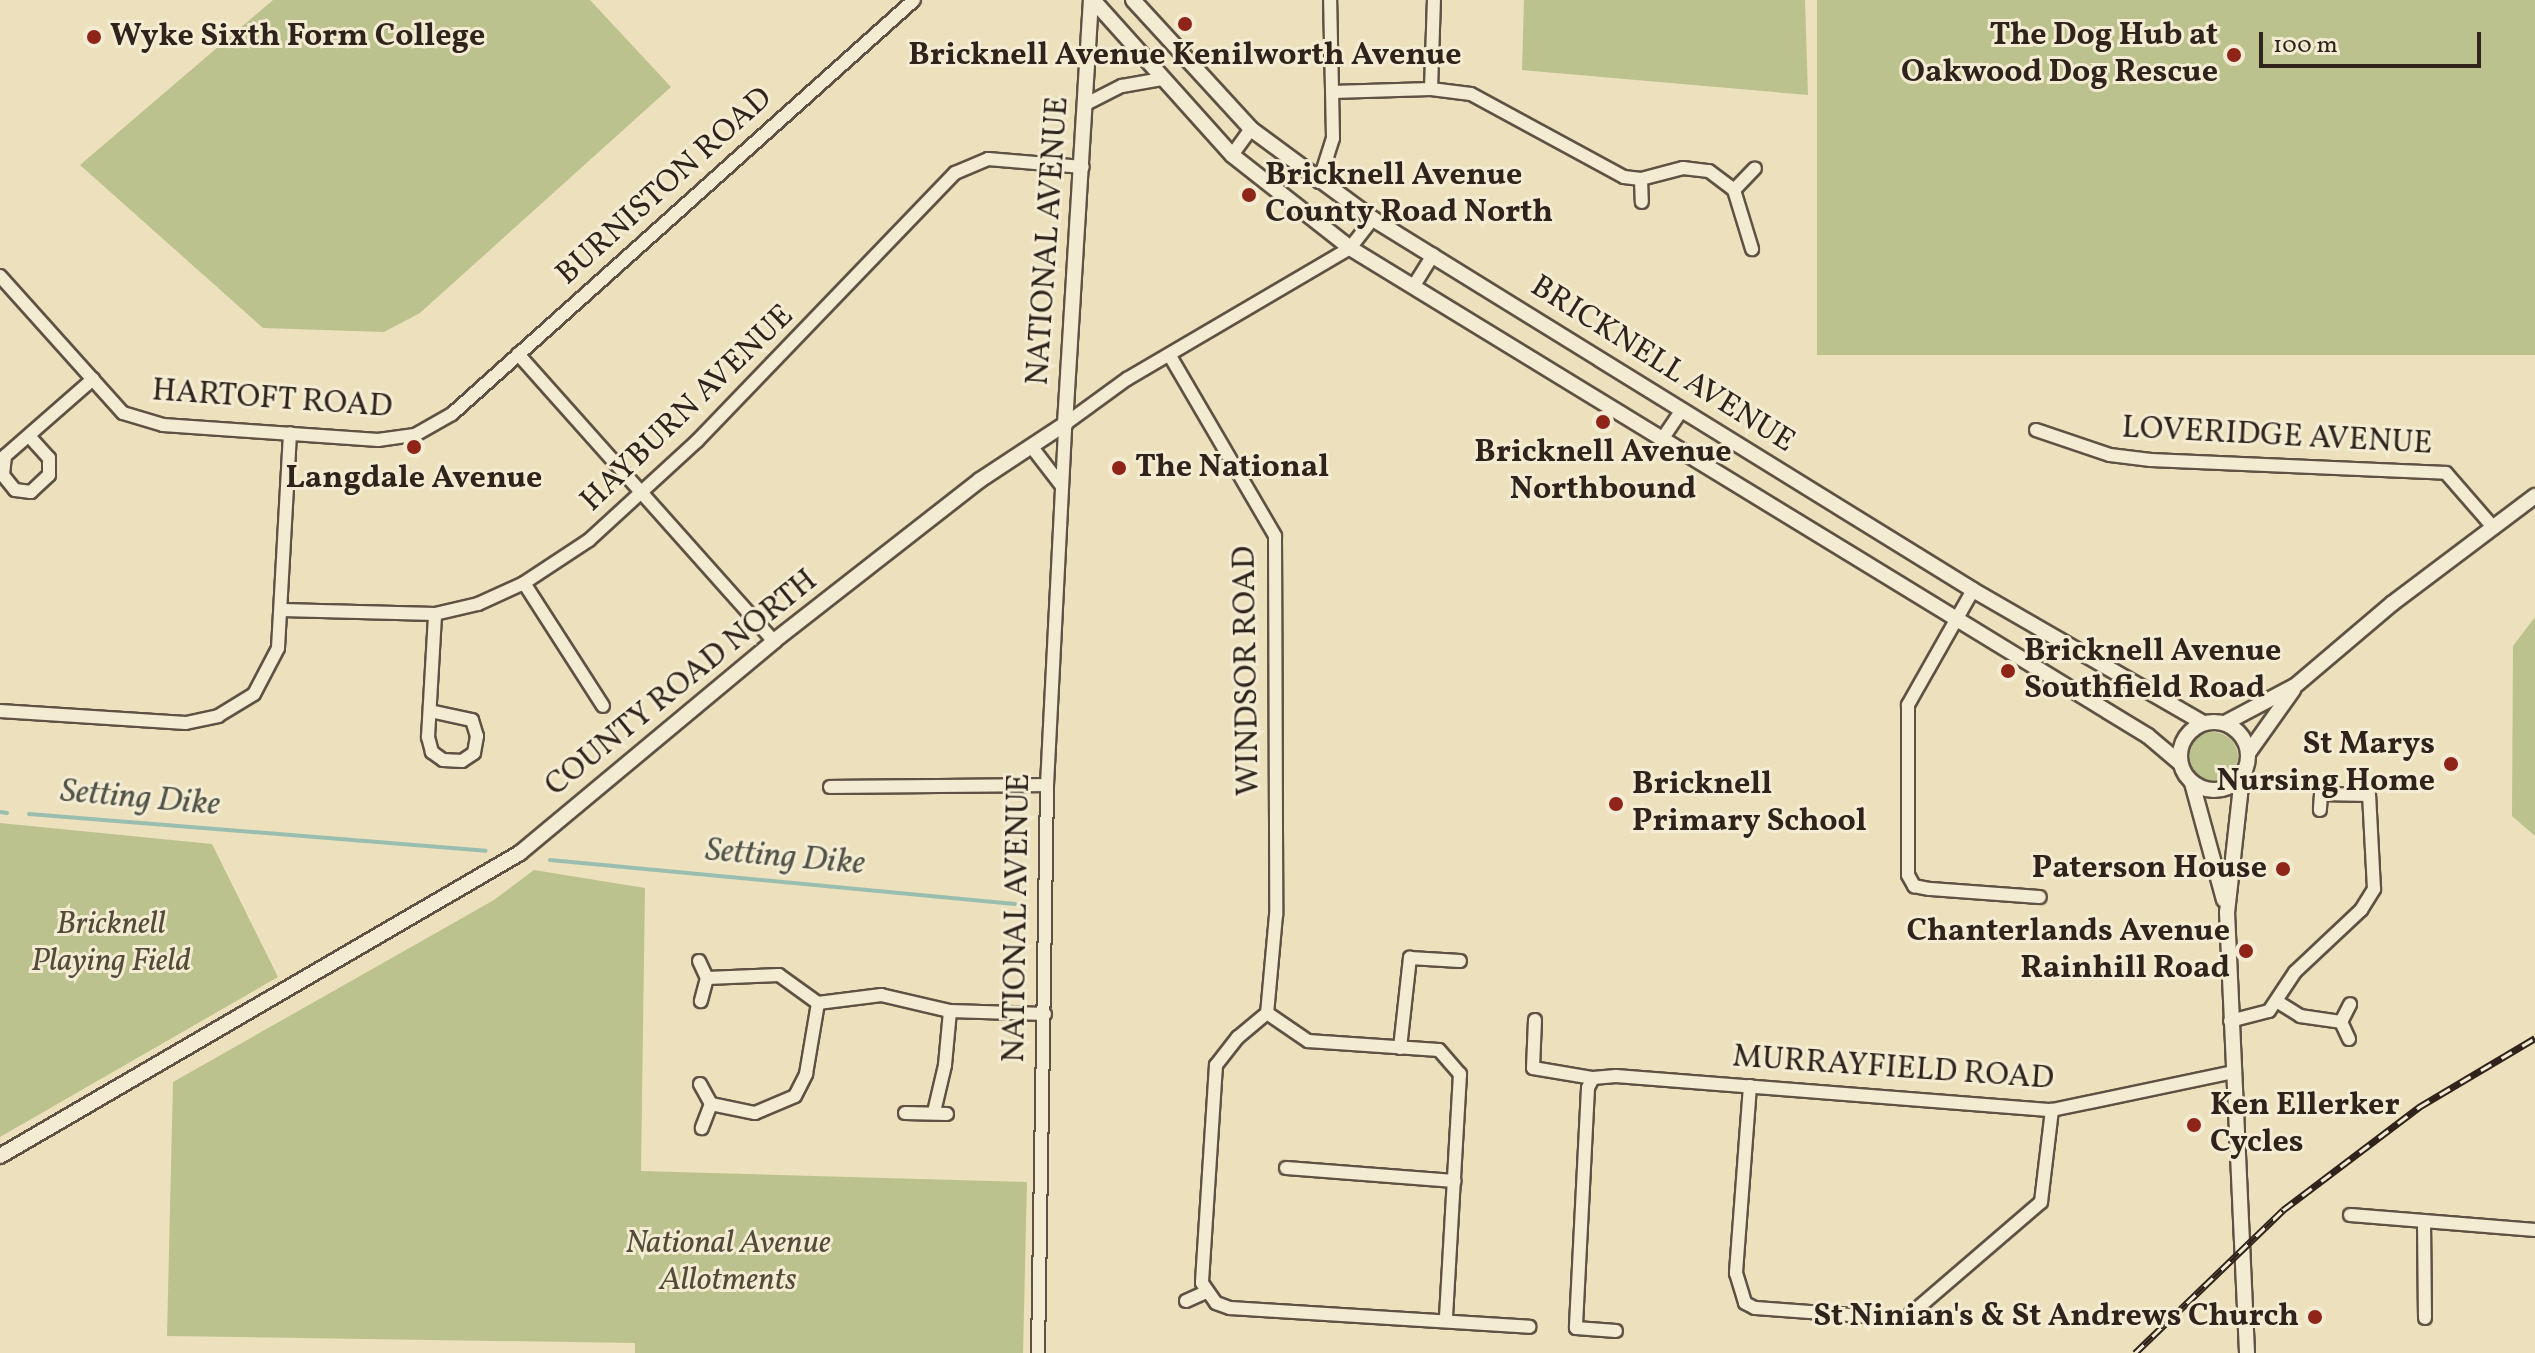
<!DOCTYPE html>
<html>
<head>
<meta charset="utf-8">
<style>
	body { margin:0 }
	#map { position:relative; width:2535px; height:1353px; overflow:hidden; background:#ece1bc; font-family:Vollkorn,serif }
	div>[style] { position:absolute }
	.green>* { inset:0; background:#bcc28d; transform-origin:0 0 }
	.round { border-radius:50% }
	.stream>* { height:4px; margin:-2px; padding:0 2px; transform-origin:2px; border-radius:2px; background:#99beb0 }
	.roads { filter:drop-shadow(2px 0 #5f5244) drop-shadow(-2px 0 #5f5244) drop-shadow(0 2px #5f5244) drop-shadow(0 -2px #5f5244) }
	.minor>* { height:12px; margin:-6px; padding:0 6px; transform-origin:6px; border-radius:6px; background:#f3ecd3 }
	.tertiary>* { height:14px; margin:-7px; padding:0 7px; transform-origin:7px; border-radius:7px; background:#f3ecd3 }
	.tertiary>.ring { margin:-7px; padding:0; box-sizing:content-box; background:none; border:14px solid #f3ecd3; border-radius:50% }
	.rail>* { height:7px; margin-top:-3.5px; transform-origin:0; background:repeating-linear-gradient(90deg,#f3ecd3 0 12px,#30231c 0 24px); box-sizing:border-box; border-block:2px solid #30231c }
	.dots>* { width:22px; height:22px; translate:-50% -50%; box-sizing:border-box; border:4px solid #f3ecd3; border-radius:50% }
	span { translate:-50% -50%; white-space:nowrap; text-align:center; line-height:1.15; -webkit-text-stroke:6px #f3ecd3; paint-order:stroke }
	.poi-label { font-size:32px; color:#30231c; font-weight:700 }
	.left { translate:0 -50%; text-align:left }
	.right { translate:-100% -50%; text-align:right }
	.street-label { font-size:32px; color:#30231c }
	.park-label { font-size:32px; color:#534b38; font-style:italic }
	.water-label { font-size:34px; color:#505248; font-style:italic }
	.scale { position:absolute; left:2259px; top:32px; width:222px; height:36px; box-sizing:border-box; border:4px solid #30231c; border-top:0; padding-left:10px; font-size:24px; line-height:28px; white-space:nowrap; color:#30231c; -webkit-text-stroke:6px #f3ecd3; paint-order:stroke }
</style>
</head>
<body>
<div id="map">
	<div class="green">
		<div style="clip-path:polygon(273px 0,590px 0,671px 87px,420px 313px,384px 332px,263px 328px,80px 165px)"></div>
		<div style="clip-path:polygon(1524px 0,1805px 0,1808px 95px,1522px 70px)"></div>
		<div style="left:1817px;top:0;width:718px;height:355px"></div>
		<div style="clip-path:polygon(2535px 617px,2535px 836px,2512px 816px,2513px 646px)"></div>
		<div class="round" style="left:2188px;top:732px;width:50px;height:50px"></div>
		<div style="clip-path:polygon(0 823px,212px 844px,278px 977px,0 1137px)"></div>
		<div style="clip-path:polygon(534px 870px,645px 888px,641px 1171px,1027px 1182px,1023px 1353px,635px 1353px,635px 1343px,167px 1336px,173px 1082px,494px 900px)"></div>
	</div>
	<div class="stream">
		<div style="left:0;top:812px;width:7px;rotate:8deg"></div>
		<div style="left:29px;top:814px;width:458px;rotate:4.6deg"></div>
		<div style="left:550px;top:860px;width:467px;rotate:5.4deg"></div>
	</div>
	<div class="roads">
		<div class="minor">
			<div style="left:1431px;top:89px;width:89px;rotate:-88.1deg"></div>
			<div style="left:1332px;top:92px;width:99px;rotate:-1.7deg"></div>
			<div style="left:1431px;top:89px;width:40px;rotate:7.1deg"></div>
			<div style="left:1471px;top:94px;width:174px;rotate:28.5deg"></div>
			<div style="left:1624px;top:177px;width:17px;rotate:7deg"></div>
			<div style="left:1641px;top:179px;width:43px;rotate:-14.7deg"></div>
			<div style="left:1683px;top:168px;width:26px;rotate:7deg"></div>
			<div style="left:1709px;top:171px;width:31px;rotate:37deg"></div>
			<div style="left:1734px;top:190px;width:62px;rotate:73deg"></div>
			<div style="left:1088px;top:103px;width:38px;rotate:-27deg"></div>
			<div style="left:1122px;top:86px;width:39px;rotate:-10deg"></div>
			<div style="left:1232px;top:155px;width:32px;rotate:-54deg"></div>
			<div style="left:1641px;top:179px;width:23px;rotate:88deg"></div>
			<div style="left:1319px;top:182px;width:46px;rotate:-72.3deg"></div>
			<div style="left:1333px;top:138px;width:138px;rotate:-91.2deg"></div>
			<div style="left:1734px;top:190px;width:30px;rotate:-46deg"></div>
			<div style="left:0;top:276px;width:184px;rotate:48.1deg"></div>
			<div style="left:123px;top:413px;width:42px;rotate:16.7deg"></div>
			<div style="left:163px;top:425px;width:216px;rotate:4deg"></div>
			<div style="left:378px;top:440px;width:37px;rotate:-8deg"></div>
			<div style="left:415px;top:435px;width:43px;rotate:-29.6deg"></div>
			<div style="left:452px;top:414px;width:620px;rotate:-41.86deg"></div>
			<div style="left:1413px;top:287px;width:38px;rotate:-58deg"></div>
			<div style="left:518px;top:354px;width:385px;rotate:48.3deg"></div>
			<div style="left:1170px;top:356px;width:208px;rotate:59.7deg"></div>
			<div style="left:1275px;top:536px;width:379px;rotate:89.8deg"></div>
			<div style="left:1276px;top:915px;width:98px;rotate:95.2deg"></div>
			<div style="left:1267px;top:1013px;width:38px;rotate:140deg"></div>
			<div style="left:1238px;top:1037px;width:36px;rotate:128deg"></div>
			<div style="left:1216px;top:1065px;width:218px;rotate:93.7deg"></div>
			<div style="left:1202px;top:1283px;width:24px;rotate:55deg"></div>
			<div style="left:1216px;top:1303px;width:15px;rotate:20deg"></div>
			<div style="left:1230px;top:1308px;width:300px;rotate:3.6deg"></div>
			<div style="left:2036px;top:430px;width:78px;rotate:18.7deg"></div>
			<div style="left:2110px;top:455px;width:41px;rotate:7deg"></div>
			<div style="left:2151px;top:460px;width:295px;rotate:2.5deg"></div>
			<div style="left:2446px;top:473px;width:72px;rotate:49deg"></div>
			<div style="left:29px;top:436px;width:30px;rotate:48deg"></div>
			<div style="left:49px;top:458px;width:17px;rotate:90deg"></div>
			<div style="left:49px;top:475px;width:25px;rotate:137deg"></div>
			<div style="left:31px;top:492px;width:16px;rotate:-173deg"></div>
			<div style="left:15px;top:490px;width:19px;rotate:-129deg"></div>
			<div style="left:3px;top:475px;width:19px;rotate:-84deg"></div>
			<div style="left:5px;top:456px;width:117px;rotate:-41.2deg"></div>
			<div style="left:1661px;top:441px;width:36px;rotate:-56deg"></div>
			<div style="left:1031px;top:446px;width:49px;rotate:52.4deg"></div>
			<div style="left:524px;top:583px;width:146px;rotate:57.3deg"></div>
			<div style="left:1973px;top:590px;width:132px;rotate:119.5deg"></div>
			<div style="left:1908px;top:705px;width:170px;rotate:90deg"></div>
			<div style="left:1908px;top:875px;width:13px;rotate:61deg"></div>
			<div style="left:1914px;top:886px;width:16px;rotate:11deg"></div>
			<div style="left:1930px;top:889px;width:110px;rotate:4.2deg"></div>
			<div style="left:282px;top:610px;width:153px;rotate:1.5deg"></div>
			<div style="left:435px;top:614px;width:44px;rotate:-13.1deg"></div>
			<div style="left:478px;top:604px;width:51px;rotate:-24.5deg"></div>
			<div style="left:524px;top:583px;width:78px;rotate:-33.5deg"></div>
			<div style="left:589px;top:540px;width:147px;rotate:-42.5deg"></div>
			<div style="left:697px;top:441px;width:372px;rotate:-46.1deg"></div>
			<div style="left:955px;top:173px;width:36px;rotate:-23deg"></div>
			<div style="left:988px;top:159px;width:95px;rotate:4.8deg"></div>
			<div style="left:0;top:711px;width:186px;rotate:3.7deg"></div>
			<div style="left:186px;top:723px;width:33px;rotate:-12deg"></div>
			<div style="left:218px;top:716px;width:42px;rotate:-31.4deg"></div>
			<div style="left:254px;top:694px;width:52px;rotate:-62.4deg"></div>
			<div style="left:278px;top:648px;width:215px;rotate:-86.8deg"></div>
			<div style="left:430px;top:711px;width:43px;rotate:12.1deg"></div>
			<div style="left:472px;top:720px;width:17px;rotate:73deg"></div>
			<div style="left:477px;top:736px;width:17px;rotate:100deg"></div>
			<div style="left:474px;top:753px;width:14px;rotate:146deg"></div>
			<div style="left:462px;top:761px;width:19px;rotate:-177deg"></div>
			<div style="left:443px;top:760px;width:14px;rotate:-144deg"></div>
			<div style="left:432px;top:752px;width:16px;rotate:-105deg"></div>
			<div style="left:428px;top:737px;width:123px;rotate:-86.7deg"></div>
			<div style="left:830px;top:787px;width:217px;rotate:-0.5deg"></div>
			<div style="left:699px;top:961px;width:19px;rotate:65deg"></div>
			<div style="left:707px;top:978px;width:24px;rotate:105deg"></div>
			<div style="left:707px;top:978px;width:72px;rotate:-2.4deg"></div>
			<div style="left:779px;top:975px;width:48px;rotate:35.7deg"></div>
			<div style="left:818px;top:1003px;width:64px;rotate:-7.2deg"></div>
			<div style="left:881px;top:995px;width:71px;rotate:13.1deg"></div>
			<div style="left:950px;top:1011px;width:95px;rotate:1.8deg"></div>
			<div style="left:2278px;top:1002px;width:26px;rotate:32deg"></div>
			<div style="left:2300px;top:1016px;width:41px;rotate:8.3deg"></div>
			<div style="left:1267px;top:1013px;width:50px;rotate:34.3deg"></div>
			<div style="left:1308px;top:1041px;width:131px;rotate:3.9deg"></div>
			<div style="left:1439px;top:1050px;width:32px;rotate:49deg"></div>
			<div style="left:1460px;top:1074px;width:246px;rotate:93.3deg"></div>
			<div style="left:1535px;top:1020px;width:48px;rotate:92.4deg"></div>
			<div style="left:1533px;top:1068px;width:61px;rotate:9.5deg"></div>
			<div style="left:1593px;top:1078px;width:23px;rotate:-5deg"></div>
			<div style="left:1616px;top:1076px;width:437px;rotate:4.5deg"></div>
			<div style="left:2052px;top:1110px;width:186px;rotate:-11.8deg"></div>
			<div style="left:2230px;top:1021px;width:40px;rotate:-14.4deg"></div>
			<div style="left:2269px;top:1011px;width:47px;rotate:-56.3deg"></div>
			<div style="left:2295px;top:972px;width:91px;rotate:-43.2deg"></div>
			<div style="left:2361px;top:910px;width:25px;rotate:-58deg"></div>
			<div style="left:2374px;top:889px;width:94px;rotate:-93deg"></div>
			<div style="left:2369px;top:795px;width:48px;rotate:-178.8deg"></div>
			<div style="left:2321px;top:794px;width:16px;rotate:94deg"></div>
			<div style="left:2349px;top:1039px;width:19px;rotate:-115deg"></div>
			<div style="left:2341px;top:1022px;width:20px;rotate:-63deg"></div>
			<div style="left:1400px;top:1048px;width:91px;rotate:-83.7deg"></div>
			<div style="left:1410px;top:958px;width:50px;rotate:3.4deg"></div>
			<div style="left:1593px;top:1078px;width:11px;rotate:117deg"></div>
			<div style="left:1588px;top:1088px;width:240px;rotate:92.9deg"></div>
			<div style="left:1576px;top:1328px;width:40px;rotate:4.3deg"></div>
			<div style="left:700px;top:1084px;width:23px;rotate:61deg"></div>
			<div style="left:711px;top:1104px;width:26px;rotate:111deg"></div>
			<div style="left:1750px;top:1086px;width:188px;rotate:94.3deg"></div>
			<div style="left:1736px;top:1273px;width:31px;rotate:73deg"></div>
			<div style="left:1745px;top:1303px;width:11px;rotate:27deg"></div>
			<div style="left:1755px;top:1308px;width:150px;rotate:4.2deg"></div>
			<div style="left:1905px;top:1319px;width:179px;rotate:-40.7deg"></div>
			<div style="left:2041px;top:1202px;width:93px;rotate:-83.2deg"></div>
			<div style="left:711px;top:1104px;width:45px;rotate:11.6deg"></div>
			<div style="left:755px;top:1113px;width:43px;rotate:-23deg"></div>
			<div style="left:795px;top:1096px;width:25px;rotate:-63deg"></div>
			<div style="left:806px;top:1074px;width:72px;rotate:-80.4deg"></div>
			<div style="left:934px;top:1112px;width:48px;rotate:-76.8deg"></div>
			<div style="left:945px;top:1065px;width:54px;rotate:-84.7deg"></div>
			<div style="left:905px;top:1113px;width:42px;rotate:1.4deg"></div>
			<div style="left:1286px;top:1168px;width:169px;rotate:4.4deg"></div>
			<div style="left:2350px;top:1215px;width:186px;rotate:4.6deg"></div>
			<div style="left:2424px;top:1222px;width:96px;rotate:89.4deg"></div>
			<div style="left:1186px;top:1301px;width:22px;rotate:-24deg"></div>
			<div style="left:1038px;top:1353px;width:568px;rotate:-89.09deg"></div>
			<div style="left:1047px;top:785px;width:361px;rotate:-87.1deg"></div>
			<div style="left:1065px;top:424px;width:77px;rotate:-36deg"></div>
			<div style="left:1127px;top:379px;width:259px;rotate:-30.4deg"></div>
			<div style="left:1350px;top:248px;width:37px;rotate:-52deg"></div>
		</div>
		<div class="tertiary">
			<div style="left:1093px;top:0;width:208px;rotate:48.1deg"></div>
			<div style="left:1232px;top:155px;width:150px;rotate:38.2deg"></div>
			<div style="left:1350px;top:248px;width:935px;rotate:31.45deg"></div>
			<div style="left:2148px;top:736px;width:42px;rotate:40.2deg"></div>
			<div style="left:1133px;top:0;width:175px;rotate:47.5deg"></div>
			<div style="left:1251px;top:129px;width:152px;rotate:36.4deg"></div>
			<div style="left:1373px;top:219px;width:705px;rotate:31.73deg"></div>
			<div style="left:1973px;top:590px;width:266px;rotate:30deg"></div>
			<div class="ring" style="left:2180px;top:722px;width:54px;height:54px"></div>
			<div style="left:2225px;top:723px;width:79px;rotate:-27.9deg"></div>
			<div style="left:2295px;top:686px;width:128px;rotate:-40.3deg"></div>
			<div style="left:2393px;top:603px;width:178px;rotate:-37deg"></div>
			<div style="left:2249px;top:752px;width:76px;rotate:-54.6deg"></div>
			<div style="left:2242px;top:777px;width:136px;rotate:96.3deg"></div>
			<div style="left:2227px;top:912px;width:441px;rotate:87.4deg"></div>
			<div style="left:2192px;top:783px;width:121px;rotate:74.7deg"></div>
			<div style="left:0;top:1156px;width:602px;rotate:-30.23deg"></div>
			<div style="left:520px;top:853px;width:331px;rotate:-39.8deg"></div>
			<div style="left:774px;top:641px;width:261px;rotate:-38deg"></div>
			<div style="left:980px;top:480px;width:102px;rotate:-33.4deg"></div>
			<div style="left:1065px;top:424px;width:425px;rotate:-86.5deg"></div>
		</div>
	</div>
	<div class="rail">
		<div style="left:2135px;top:1353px;width:206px;rotate:-44deg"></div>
		<div style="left:2283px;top:1210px;width:171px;rotate:-37.1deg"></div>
		<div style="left:2419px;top:1107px;width:135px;rotate:-30.7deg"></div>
	</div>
	<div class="dots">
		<div style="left:1185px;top:24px;background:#8f2418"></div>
		<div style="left:94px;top:37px;background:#8f2418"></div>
		<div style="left:2234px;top:55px;background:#8f2418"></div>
		<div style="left:1249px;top:195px;background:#8f2418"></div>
		<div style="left:1603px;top:422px;background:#8f2418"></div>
		<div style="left:414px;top:447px;background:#8f2418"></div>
		<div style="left:1119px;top:468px;background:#8f2418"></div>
		<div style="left:2008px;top:671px;background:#8f2418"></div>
		<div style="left:2451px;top:764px;background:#8f2418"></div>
		<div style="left:1616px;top:804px;background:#8f2418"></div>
		<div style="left:2283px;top:869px;background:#8f2418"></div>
		<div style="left:2246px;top:951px;background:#8f2418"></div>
		<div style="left:2194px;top:1125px;background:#8f2418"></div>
		<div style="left:2315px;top:1317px;background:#8f2418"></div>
	</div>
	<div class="poi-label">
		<span class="left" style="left:110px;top:37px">Wyke Sixth Form College</span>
		<span class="right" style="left:2218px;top:55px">The Dog Hub at<br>Oakwood Dog Rescue</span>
		<span style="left:1185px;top:56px">Bricknell Avenue Kenilworth Avenue</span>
		<span class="left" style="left:1265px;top:195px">Bricknell Avenue<br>County Road North</span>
		<span style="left:1603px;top:472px">Bricknell Avenue<br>Northbound</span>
		<span class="left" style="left:1135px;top:468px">The National</span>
		<span style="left:414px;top:479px">Langdale Avenue</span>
		<span class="left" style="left:2024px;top:671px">Bricknell Avenue<br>Southfield Road</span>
		<span class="right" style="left:2435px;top:764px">St Marys<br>Nursing Home</span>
		<span class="left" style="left:1632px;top:804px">Bricknell<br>Primary School</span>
		<span class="right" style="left:2267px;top:869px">Paterson House</span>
		<span class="right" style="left:2230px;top:951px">Chanterlands Avenue<br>Rainhill Road</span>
		<span class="left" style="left:2210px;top:1125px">Ken Ellerker<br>Cycles</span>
		<span class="right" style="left:2299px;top:1317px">St Ninian's &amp; St Andrews Church</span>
	</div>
	<div class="street-label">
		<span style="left:665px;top:187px;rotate:-42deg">BURNISTON ROAD</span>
		<span style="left:1049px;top:241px;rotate:-86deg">NATIONAL AVENUE</span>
		<span style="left:1662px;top:365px;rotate:32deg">BRICKNELL AVENUE</span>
		<span style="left:272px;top:400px;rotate:4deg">HARTOFT ROAD</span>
		<span style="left:688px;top:409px;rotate:-44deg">HAYBURN AVENUE</span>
		<span style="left:2277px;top:437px;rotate:3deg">LOVERIDGE AVENUE</span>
		<span style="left:1248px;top:671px;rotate:-91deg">WINDSOR ROAD</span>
		<span style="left:682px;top:684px;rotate:-39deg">COUNTY ROAD NORTH</span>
		<span style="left:1018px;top:918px;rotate:-89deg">NATIONAL AVENUE</span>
		<span style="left:1893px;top:1069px;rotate:4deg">MURRAYFIELD ROAD</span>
	</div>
	<div class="park-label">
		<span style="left:111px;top:944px">Bricknell<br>Playing Field</span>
		<span style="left:728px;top:1263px">National Avenue<br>Allotments</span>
	</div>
	<div class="water-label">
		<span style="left:140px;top:799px;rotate:5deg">Setting Dike</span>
		<span style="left:785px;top:858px;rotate:5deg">Setting Dike</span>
	</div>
	<div class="scale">100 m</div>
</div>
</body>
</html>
